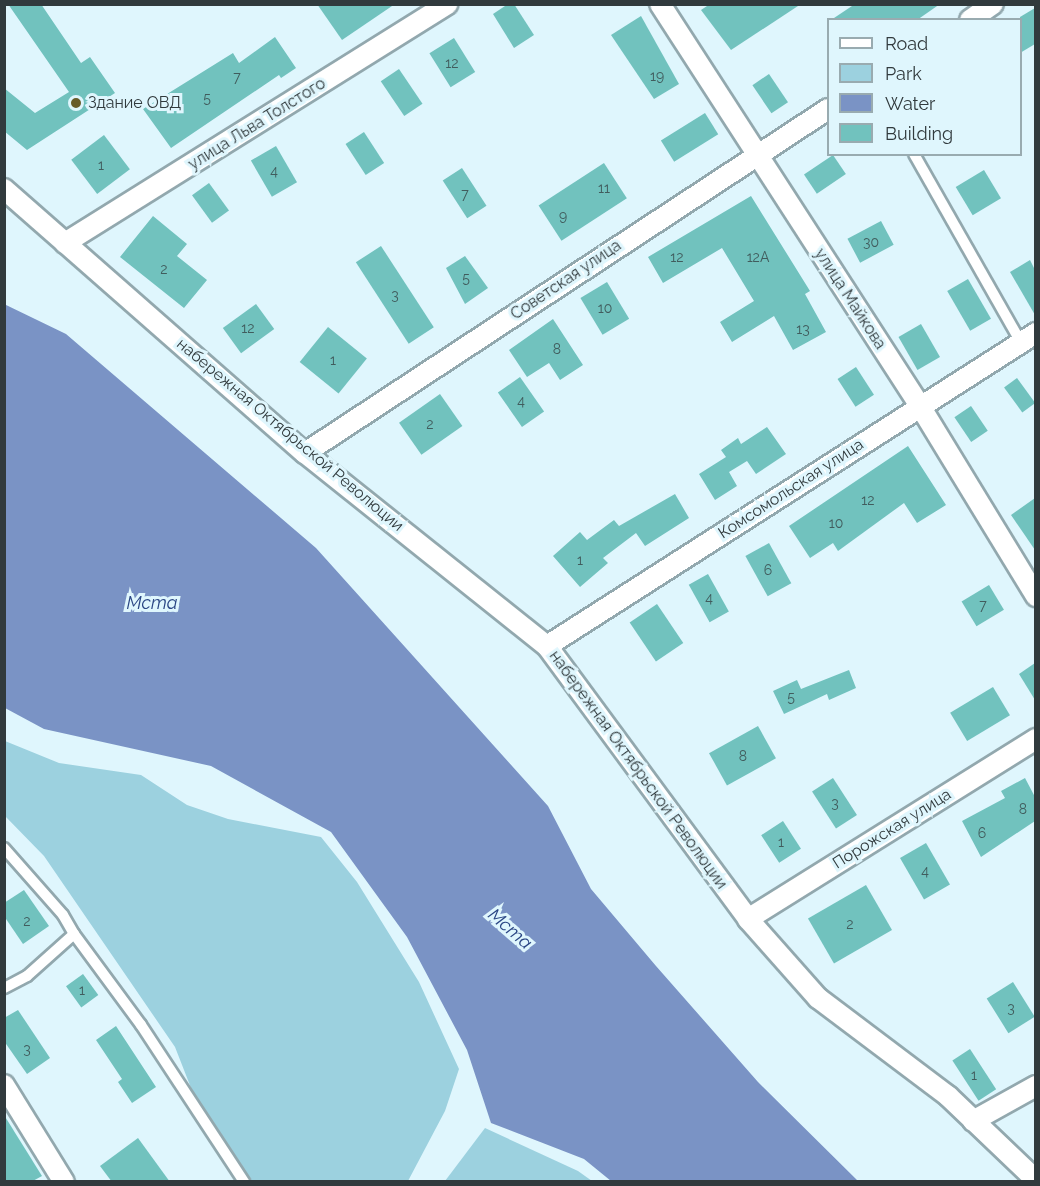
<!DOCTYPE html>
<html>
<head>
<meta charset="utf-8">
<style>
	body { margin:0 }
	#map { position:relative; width:1040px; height:1186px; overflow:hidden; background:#dff6fd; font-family:Raleway,sans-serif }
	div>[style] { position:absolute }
	.green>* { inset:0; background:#9cd1df }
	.water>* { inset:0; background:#7a93c5 }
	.building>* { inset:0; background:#71c2be; transform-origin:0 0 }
	.roads { filter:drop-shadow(2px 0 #92a8ae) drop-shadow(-2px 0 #92a8ae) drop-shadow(0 2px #92a8ae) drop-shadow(0 -2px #92a8ae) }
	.service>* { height:10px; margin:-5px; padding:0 5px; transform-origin:5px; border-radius:5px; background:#fff }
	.minor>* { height:20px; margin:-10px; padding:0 10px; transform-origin:10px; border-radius:10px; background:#fff }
	.dots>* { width:16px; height:16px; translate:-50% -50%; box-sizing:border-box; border:3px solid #dff6fd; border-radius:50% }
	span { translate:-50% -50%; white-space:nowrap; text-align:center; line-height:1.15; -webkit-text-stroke:6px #dff6fd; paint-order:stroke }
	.number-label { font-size:14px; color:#415c5d }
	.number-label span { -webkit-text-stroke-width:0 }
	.poi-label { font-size:16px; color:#313a3d }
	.left { translate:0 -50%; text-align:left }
	.street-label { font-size:16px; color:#313a3d }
	.water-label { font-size:18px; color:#2a4684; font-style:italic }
	.frame { position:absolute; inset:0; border:6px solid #313a3d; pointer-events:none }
	.legend { position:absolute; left:827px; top:18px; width:195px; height:138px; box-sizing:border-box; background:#dff6fd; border:2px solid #99abb0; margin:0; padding:8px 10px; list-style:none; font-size:18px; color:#313a3d }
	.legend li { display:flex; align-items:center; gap:12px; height:30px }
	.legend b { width:30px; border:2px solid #99abb0 }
</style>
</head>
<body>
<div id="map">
	<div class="green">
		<div style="clip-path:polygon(5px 741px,59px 763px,141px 775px,187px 805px,228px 819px,321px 837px,357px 882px,419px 982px,459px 1069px,445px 1111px,408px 1181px,247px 1181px,209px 1134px,175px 1047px,44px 856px,5px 816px)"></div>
		<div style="clip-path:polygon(485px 1128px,578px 1171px,592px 1181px,445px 1181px)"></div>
	</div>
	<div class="water">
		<div style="clip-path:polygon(4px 304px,66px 334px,316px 548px,548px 806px,591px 889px,656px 966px,758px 1082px,858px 1181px,611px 1181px,584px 1159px,491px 1123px,467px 1050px,407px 937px,331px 832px,211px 766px,44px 729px,5px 708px)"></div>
	</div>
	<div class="building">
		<div style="clip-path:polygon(8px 4px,41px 4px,81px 63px,90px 57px,115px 93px,27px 150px,4px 131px,4px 88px,35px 113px,69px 92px)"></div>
		<div style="clip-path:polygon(317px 4px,395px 4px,342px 40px)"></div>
		<div style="clip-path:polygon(508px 4px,514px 4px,534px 35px,514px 48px,493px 14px)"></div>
		<div style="clip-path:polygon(710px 4px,801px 4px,731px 50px,701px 10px)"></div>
		<div style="clip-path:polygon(855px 4px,940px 4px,917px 20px,831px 20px)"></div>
		<div style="clip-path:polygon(1035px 8px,1035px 44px,1020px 53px,1020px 17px)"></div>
		<div style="clip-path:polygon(641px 16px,679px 84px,654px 99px,611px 35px)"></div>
		<div style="clip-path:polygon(275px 37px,296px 68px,281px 78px,279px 75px,171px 148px,143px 109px,233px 53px,239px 63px)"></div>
		<div style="left:454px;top:38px;width:40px;height:29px;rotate:58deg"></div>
		<div style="left:399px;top:69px;width:42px;height:22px;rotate:56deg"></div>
		<div style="left:769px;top:74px;width:34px;height:20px;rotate:56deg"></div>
		<div style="left:705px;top:113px;width:25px;height:52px;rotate:58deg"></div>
		<div style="left:364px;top:132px;width:37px;height:22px;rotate:57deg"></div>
		<div style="left:104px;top:135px;width:43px;height:41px;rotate:53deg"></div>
		<div style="left:276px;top:146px;width:42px;height:29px;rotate:60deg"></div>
		<div style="left:833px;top:155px;width:23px;height:35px;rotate:56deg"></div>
		<div style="left:604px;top:163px;width:42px;height:78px;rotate:57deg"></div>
		<div style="left:462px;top:168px;width:45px;height:23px;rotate:57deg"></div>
		<div style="left:984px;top:170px;width:33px;height:33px;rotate:59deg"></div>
		<div style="left:209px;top:183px;width:34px;height:21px;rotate:54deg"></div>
		<div style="clip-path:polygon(751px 196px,810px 291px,805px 294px,826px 332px,793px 350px,774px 316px,732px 342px,720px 322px,754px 301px,722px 248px,663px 283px,648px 257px)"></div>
		<div style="clip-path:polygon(153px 216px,187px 244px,177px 256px,207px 280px,184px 308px,120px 257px)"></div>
		<div style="left:881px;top:221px;width:27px;height:38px;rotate:62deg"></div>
		<div style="left:381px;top:246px;width:97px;height:30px;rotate:57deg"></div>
		<div style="clip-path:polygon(465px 256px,488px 288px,465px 304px,446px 268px)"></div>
		<div style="clip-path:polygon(1030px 260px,1035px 270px,1035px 315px,1010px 272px)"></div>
		<div style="left:968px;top:279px;width:46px;height:24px;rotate:60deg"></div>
		<div style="left:607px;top:282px;width:43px;height:31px;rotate:59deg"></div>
		<div style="left:256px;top:304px;width:31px;height:41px;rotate:54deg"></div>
		<div style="clip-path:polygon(553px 319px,583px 365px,560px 380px,549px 363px,527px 377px,509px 350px)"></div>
		<div style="left:921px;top:324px;width:38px;height:26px;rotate:60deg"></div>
		<div style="left:328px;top:327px;width:50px;height:45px;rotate:39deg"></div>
		<div style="left:856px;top:367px;width:33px;height:22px;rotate:57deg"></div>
		<div style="left:520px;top:377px;width:42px;height:27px;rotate:55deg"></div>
		<div style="left:1017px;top:378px;width:31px;height:16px;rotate:54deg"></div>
		<div style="left:440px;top:394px;width:39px;height:50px;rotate:55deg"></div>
		<div style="left:971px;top:406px;width:30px;height:20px;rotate:56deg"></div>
		<div style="clip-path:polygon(767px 427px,786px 454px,756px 474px,747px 461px,729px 472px,737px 486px,715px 500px,699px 474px,726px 457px,721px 450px,738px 438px,741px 444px)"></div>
		<div style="clip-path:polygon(908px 446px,946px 505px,917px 523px,904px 503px,838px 551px,833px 543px,810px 558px,789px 526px)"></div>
		<div style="clip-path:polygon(675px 494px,689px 518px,645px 546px,636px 533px,603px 558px,608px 563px,580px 587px,553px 556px,580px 532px,587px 540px,614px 520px,619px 526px)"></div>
		<div style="clip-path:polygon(1035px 498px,1035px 550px,1011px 515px)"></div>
		<div style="left:769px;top:543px;width:46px;height:27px;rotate:61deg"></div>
		<div style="left:708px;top:574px;width:43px;height:22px;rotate:61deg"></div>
		<div style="left:989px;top:585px;width:29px;height:32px;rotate:59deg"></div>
		<div style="left:657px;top:604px;width:47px;height:33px;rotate:56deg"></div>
		<div style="clip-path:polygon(1035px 663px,1035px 700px,1019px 674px)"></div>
		<div style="clip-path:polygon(849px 670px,856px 688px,829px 700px,827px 694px,784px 714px,773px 691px,797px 680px,801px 689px)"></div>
		<div style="left:993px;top:687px;width:33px;height:50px;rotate:59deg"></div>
		<div style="left:758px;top:726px;width:37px;height:56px;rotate:61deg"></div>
		<div style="left:833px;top:778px;width:44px;height:25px;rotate:57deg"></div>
		<div style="clip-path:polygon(1025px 778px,1035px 797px,1035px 821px,981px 857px,962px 821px,1005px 798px,1001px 791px)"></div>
		<div style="left:783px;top:821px;width:33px;height:26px;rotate:57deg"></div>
		<div style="left:926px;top:843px;width:48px;height:30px;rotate:60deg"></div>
		<div style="left:866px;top:885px;width:52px;height:67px;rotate:60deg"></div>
		<div style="clip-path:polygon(24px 890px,49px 926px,23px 944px,4px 916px,4px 903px)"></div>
		<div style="left:83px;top:974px;width:26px;height:21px;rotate:54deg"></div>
		<div style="left:1013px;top:982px;width:41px;height:31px;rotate:58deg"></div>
		<div style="clip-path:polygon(18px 1010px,50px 1058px,27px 1074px,4px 1041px,4px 1018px)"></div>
		<div style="clip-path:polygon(116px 1026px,156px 1087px,132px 1103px,118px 1082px,122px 1079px,96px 1040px)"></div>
		<div style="left:970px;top:1049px;width:48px;height:21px;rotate:57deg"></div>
		<div style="clip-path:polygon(4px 1115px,42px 1176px,31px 1182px,4px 1182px)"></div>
		<div style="clip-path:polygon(138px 1138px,170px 1182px,112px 1182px,100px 1166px)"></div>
	</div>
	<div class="roads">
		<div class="service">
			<div style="left:914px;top:154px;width:216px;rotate:60.4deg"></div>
			<div style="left:4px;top:848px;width:89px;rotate:48.6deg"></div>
			<div style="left:63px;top:915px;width:22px;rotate:60deg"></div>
			<div style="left:74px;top:934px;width:63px;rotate:138.2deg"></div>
			<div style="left:27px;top:976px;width:26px;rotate:152deg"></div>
			<div style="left:74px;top:934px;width:113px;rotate:53.6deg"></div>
			<div style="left:141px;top:1025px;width:188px;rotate:56.7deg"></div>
		</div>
		<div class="minor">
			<div style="left:660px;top:4px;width:479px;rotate:57.1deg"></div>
			<div style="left:920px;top:406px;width:223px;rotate:58.6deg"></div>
			<div style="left:970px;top:20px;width:28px;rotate:-35deg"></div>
			<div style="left:4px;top:189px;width:400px;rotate:41.3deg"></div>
			<div style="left:305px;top:453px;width:310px;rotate:38.6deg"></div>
			<div style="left:547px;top:646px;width:339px;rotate:53.6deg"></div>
			<div style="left:748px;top:919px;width:106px;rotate:48.5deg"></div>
			<div style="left:818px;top:998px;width:163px;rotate:37deg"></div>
			<div style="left:948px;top:1096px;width:122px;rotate:43.7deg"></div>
			<div style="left:65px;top:243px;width:451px;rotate:-32deg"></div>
			<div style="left:305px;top:453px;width:626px;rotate:-33.33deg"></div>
			<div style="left:547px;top:646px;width:581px;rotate:-32.62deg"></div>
			<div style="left:748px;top:919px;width:340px;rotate:-32deg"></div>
			<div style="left:4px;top:1085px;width:114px;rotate:58.3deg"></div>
			<div style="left:973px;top:1121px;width:72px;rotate:-29.1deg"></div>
		</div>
	</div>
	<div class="dots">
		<div style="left:76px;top:103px;background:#675c29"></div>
	</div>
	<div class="number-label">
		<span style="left:452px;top:63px">12</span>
		<span style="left:657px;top:76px">19</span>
		<span style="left:237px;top:77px">7</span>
		<span style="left:207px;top:98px">5</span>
		<span style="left:101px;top:165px">1</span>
		<span style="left:274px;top:171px">4</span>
		<span style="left:604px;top:188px">11</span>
		<span style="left:465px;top:194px">7</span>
		<span style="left:563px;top:216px">9</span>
		<span style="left:871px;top:242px">30</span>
		<span style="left:677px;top:257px">12</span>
		<span style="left:758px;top:257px">12А</span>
		<span style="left:164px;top:269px">2</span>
		<span style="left:466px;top:278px">5</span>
		<span style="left:395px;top:295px">3</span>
		<span style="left:605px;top:308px">10</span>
		<span style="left:248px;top:328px">12</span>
		<span style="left:803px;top:329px">13</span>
		<span style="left:557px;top:349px">8</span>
		<span style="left:333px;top:360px">1</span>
		<span style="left:521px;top:401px">4</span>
		<span style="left:430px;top:424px">2</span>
		<span style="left:868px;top:500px">12</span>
		<span style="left:836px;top:523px">10</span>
		<span style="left:580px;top:560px">1</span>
		<span style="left:768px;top:570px">6</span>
		<span style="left:709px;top:598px">4</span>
		<span style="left:983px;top:605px">7</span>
		<span style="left:791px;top:697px">5</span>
		<span style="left:743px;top:756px">8</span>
		<span style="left:835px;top:803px">3</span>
		<span style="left:1023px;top:809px">8</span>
		<span style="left:982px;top:833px">6</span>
		<span style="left:781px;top:842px">1</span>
		<span style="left:925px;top:871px">4</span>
		<span style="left:27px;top:921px">2</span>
		<span style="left:850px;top:924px">2</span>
		<span style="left:82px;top:990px">1</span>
		<span style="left:1011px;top:1008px">3</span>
		<span style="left:27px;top:1049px">3</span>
		<span style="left:974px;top:1075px">1</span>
	</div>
	<div class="poi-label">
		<span class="left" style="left:88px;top:103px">Здание ОВД</span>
	</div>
	<div class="street-label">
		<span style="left:257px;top:124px;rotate:-32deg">улица Льва Толстого</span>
		<span style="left:566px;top:280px;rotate:-34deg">Советская улица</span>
		<span style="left:850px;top:299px;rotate:57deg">улица Майкова</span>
		<span style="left:290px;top:435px;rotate:40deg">набережная Октябрьской Революции</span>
		<span style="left:791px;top:489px;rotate:-33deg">Комсомольская улица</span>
		<span style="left:638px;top:770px;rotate:54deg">набережная Октябрьской Революции</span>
		<span style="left:892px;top:829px;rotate:-32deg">Порожская улица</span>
	</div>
	<div class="water-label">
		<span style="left:152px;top:603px">Мста</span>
		<span style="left:510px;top:929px;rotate:41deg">Мста</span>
	</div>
	<div class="frame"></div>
	<ul class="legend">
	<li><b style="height:8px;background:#fff"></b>Road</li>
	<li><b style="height:16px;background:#9cd1df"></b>Park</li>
	<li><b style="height:16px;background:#7a93c5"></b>Water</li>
	<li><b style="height:16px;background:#71c2be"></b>Building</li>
	</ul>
</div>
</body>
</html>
